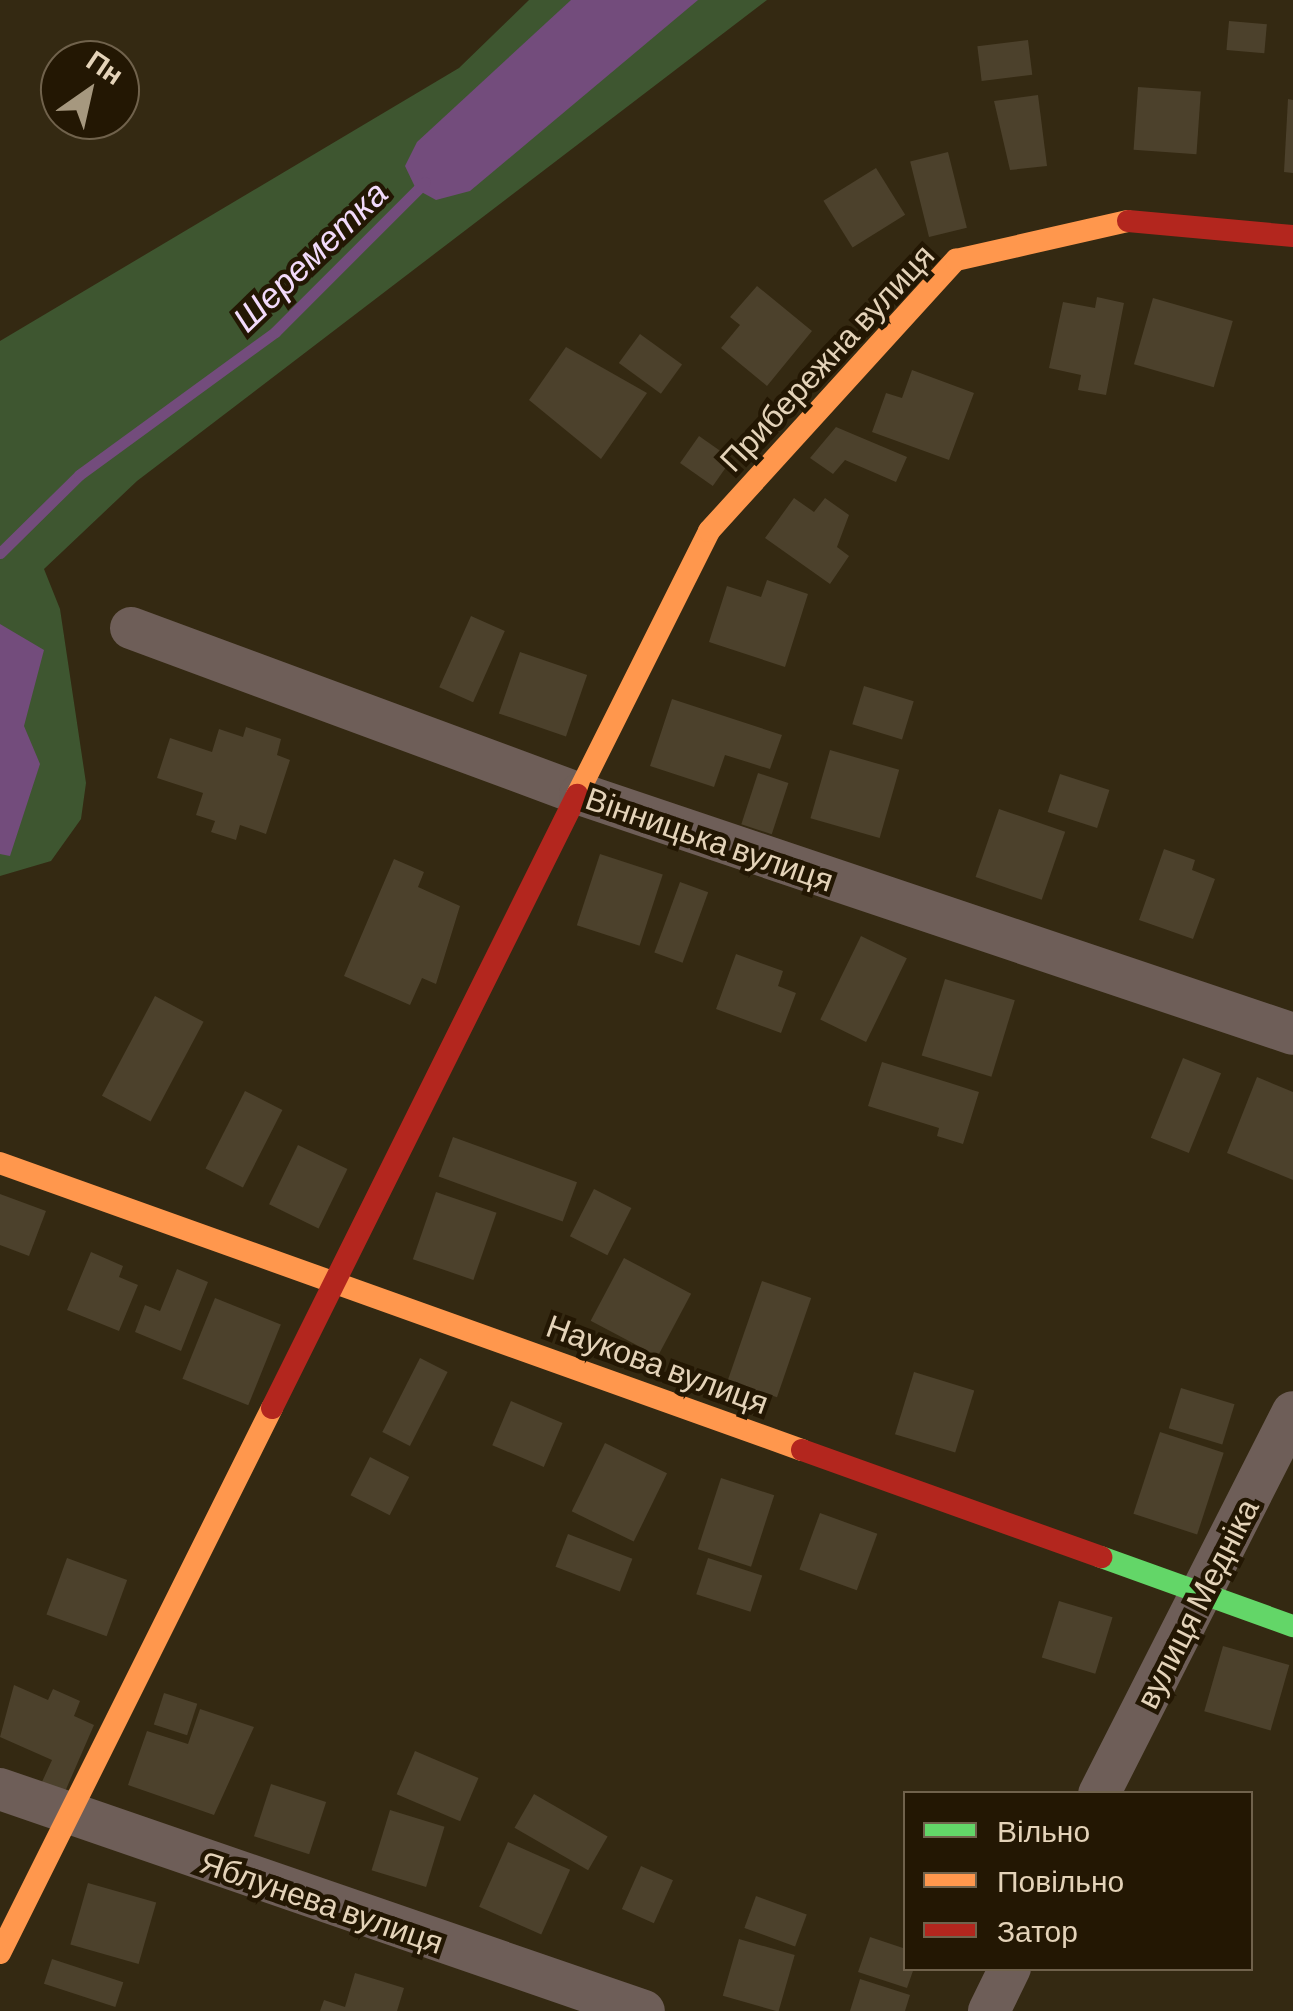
<!DOCTYPE html>
<html>
<head>
<meta charset="utf-8">
<style>
	body { margin:0 }
	#map { position:relative; width:1293px; height:2011px; overflow:hidden; background:#342912; font-family:Barlow,sans-serif }
	div>[style] { position:absolute }
	.green>* { inset:0; background:#3e5630 }
	.water>* { inset:0; background:#734c7c }
	.stream>* { height:11px; margin:-5.5px; padding:0 5.5px; transform-origin:5.5px; border-radius:5.5px; background:#734c7c }
	.building>* { inset:0; background:#4c412c; transform-origin:0 0 }
	.street>* { height:42px; margin:-21px; padding:0 21px; transform-origin:21px; border-radius:21px; background:#6e5e58 }
	.fast>* { height:22px; margin:-11px; padding:0 11px; transform-origin:11px; border-radius:11px; background:#63d668 }
	.slow>* { height:22px; margin:-11px; padding:0 11px; transform-origin:11px; border-radius:11px; background:#ff974d }
	.jam>* { height:22px; margin:-11px; padding:0 11px; transform-origin:11px; border-radius:11px; background:#b3261e }
	span { translate:-50% -50%; white-space:nowrap; text-align:center; line-height:1.15; -webkit-text-stroke:9px #231703; paint-order:stroke }
	.street-label { font-size:32px; color:#e4d3b9 }
	.water-label { font-size:35px; color:#f2dafb; font-style:italic }
	.legend { position:absolute; left:903px; top:1791px; width:350px; height:180px; box-sizing:border-box; background:#231703; border:2px solid #70624c; margin:0; padding:12px 18px; list-style:none; font-size:30px; color:#e4d3b9 }
	.legend li { display:flex; align-items:center; gap:20px; height:50px }
	.legend b { width:50px; border:2px solid #70624c }
	.north { position:absolute; left:40px; top:40px; width:100px; height:100px; box-sizing:border-box; background:#231703; border:2px solid #70624c; border-radius:50%; rotate:34deg; font-size:28px; font-weight:700; line-height:40px; text-align:center; color:#e4d3b9 }
	.north::after { content:''; display:block; margin:auto; width:35px; height:45px; background:#a6987f; clip-path:polygon(50% 0,100% 100%,50% 72%,0 100%) }
</style>
</head>
<body>
<div id="map">
	<div class="green">
		<div style="clip-path:polygon(529px 0,767px 0,137px 481px,44px 569px,60px 609px,86px 783px,81px 819px,51px 861px,0 876px,0 341px,459px 68px)"></div>
	</div>
	<div class="water">
		<div style="clip-path:polygon(571px 0,698px 0,470px 191px,436px 200px,416px 189px,405px 166px,417px 142px)"></div>
		<div style="clip-path:polygon(0 624px,44px 650px,24px 726px,40px 764px,10px 856px,0 854px)"></div>
	</div>
	<div class="stream">
		<div style="left:0;top:553px;width:111px;rotate:-44.6deg"></div>
		<div style="left:79px;top:475px;width:243px;rotate:-36.1deg"></div>
		<div style="left:275px;top:332px;width:212px;rotate:-45deg"></div>
	</div>
	<div class="building">
		<div style="left:1229px;top:21px;width:38px;height:29px;rotate:5deg"></div>
		<div style="left:1028px;top:40px;width:35px;height:51px;rotate:83deg"></div>
		<div style="left:1138px;top:87px;width:63px;height:63px;rotate:4deg"></div>
		<div style="clip-path:polygon(1038px 95px,1047px 166px,1010px 170px,994px 101px)"></div>
		<div style="clip-path:polygon(1288px 99px,1293px 100px,1293px 173px,1284px 172px)"></div>
		<div style="left:948px;top:152px;width:78px;height:39px;rotate:76deg"></div>
		<div style="left:876px;top:168px;width:55px;height:62px;rotate:58deg"></div>
		<div style="clip-path:polygon(757px 286px,812px 331px,767px 386px,721px 348px,740px 325px,730px 317px)"></div>
		<div style="clip-path:polygon(1097px 297px,1124px 303px,1106px 395px,1078px 390px,1081px 375px,1049px 368px,1063px 302px,1095px 308px)"></div>
		<div style="left:1153px;top:298px;width:83px;height:69px;rotate:16deg"></div>
		<div style="left:640px;top:334px;width:52px;height:36px;rotate:36deg"></div>
		<div style="clip-path:polygon(566px 347px,647px 393px,601px 459px,529px 400px)"></div>
		<div style="clip-path:polygon(912px 370px,974px 393px,949px 460px,872px 432px,886px 393px,902px 398px)"></div>
		<div style="clip-path:polygon(836px 427px,907px 457px,896px 482px,845px 460px,833px 474px,810px 458px)"></div>
		<div style="left:699px;top:436px;width:40px;height:33px;rotate:35deg"></div>
		<div style="clip-path:polygon(794px 498px,814px 512px,825px 498px,849px 515px,837px 547px,849px 556px,830px 584px,765px 538px)"></div>
		<div style="clip-path:polygon(767px 580px,808px 594px,785px 667px,709px 642px,727px 586px,761px 597px)"></div>
		<div style="left:471px;top:616px;width:37px;height:78px;rotate:24deg"></div>
		<div style="left:520px;top:652px;width:71px;height:65px;rotate:19deg"></div>
		<div style="left:864px;top:686px;width:52px;height:40px;rotate:17deg"></div>
		<div style="clip-path:polygon(672px 699px,782px 735px,770px 769px,725px 755px,714px 787px,650px 766px)"></div>
		<div style="clip-path:polygon(246px 727px,281px 739px,277px 755px,290px 760px,266px 834px,240px 825px,236px 840px,211px 832px,215px 821px,196px 815px,203px 793px,157px 778px,170px 738px,212px 752px,219px 729px,243px 737px)"></div>
		<div style="left:830px;top:750px;width:72px;height:71px;rotate:16deg"></div>
		<div style="left:758px;top:773px;width:32px;height:54px;rotate:18deg"></div>
		<div style="left:1060px;top:774px;width:52px;height:40px;rotate:18deg"></div>
		<div style="left:999px;top:809px;width:70px;height:72px;rotate:19deg"></div>
		<div style="clip-path:polygon(1164px 849px,1195px 860px,1192px 870px,1215px 879px,1193px 939px,1139px 920px)"></div>
		<div style="left:600px;top:854px;width:66px;height:75px;rotate:18deg"></div>
		<div style="clip-path:polygon(394px 859px,424px 872px,418px 887px,460px 906px,436px 984px,422px 978px,410px 1005px,344px 976px)"></div>
		<div style="left:680px;top:882px;width:30px;height:75px;rotate:20deg"></div>
		<div style="left:861px;top:936px;width:51px;height:93px;rotate:26deg"></div>
		<div style="clip-path:polygon(736px 954px,783px 971px,778px 986px,796px 993px,781px 1033px,716px 1009px)"></div>
		<div style="left:945px;top:979px;width:73px;height:80px;rotate:17deg"></div>
		<div style="left:155px;top:996px;width:55px;height:113px;rotate:28deg"></div>
		<div style="left:1183px;top:1058px;width:41px;height:86px;rotate:22deg"></div>
		<div style="clip-path:polygon(882px 1062px,979px 1092px,963px 1144px,937px 1136px,939px 1128px,868px 1106px)"></div>
		<div style="clip-path:polygon(1257px 1077px,1293px 1092px,1293px 1180px,1227px 1153px)"></div>
		<div style="left:245px;top:1091px;width:42px;height:87px;rotate:27deg"></div>
		<div style="left:453px;top:1137px;width:132px;height:42px;rotate:20deg"></div>
		<div style="left:298px;top:1145px;width:55px;height:66px;rotate:26deg"></div>
		<div style="left:594px;top:1189px;width:42px;height:53px;rotate:27deg"></div>
		<div style="left:436px;top:1192px;width:64px;height:71px;rotate:19deg"></div>
		<div style="clip-path:polygon(0 1194px,46px 1211px,29px 1256px,0 1245px)"></div>
		<div style="clip-path:polygon(91px 1252px,123px 1266px,119px 1277px,138px 1285px,119px 1331px,67px 1310px)"></div>
		<div style="left:624px;top:1258px;width:76px;height:71px;rotate:28deg"></div>
		<div style="clip-path:polygon(177px 1269px,208px 1282px,181px 1351px,135px 1332px,145px 1305px,160px 1311px)"></div>
		<div style="left:762px;top:1281px;width:52px;height:105px;rotate:19deg"></div>
		<div style="left:215px;top:1298px;width:71px;height:87px;rotate:22deg"></div>
		<div style="left:420px;top:1358px;width:31px;height:83px;rotate:27deg"></div>
		<div style="left:914px;top:1372px;width:63px;height:65px;rotate:17deg"></div>
		<div style="left:1181px;top:1388px;width:56px;height:42px;rotate:17deg"></div>
		<div style="left:511px;top:1401px;width:56px;height:48px;rotate:23deg"></div>
		<div style="left:1160px;top:1432px;width:67px;height:86px;rotate:18deg"></div>
		<div style="left:605px;top:1443px;width:69px;height:76px;rotate:26deg"></div>
		<div style="left:370px;top:1457px;width:44px;height:43px;rotate:27deg"></div>
		<div style="left:721px;top:1478px;width:56px;height:75px;rotate:18deg"></div>
		<div style="left:820px;top:1513px;width:61px;height:60px;rotate:20deg"></div>
		<div style="left:568px;top:1534px;width:69px;height:35px;rotate:21deg"></div>
		<div style="left:67px;top:1558px;width:64px;height:60px;rotate:20deg"></div>
		<div style="left:708px;top:1558px;width:57px;height:38px;rotate:18deg"></div>
		<div style="left:1059px;top:1601px;width:56px;height:59px;rotate:17deg"></div>
		<div style="left:1223px;top:1646px;width:69px;height:68px;rotate:16deg"></div>
		<div style="clip-path:polygon(14px 1685px,48px 1700px,53px 1689px,80px 1701px,74px 1716px,94px 1725px,64px 1794px,41px 1784px,52px 1760px,0 1737px)"></div>
		<div style="left:164px;top:1693px;width:35px;height:33px;rotate:18deg"></div>
		<div style="clip-path:polygon(200px 1709px,254px 1727px,214px 1815px,128px 1785px,147px 1731px,188px 1744px)"></div>
		<div style="left:415px;top:1751px;width:69px;height:47px;rotate:23deg"></div>
		<div style="left:271px;top:1784px;width:58px;height:55px;rotate:18deg"></div>
		<div style="left:534px;top:1794px;width:85px;height:39px;rotate:30deg"></div>
		<div style="left:390px;top:1810px;width:57px;height:63px;rotate:17deg"></div>
		<div style="left:508px;top:1842px;width:68px;height:71px;rotate:24deg"></div>
		<div style="left:641px;top:1866px;width:35px;height:47px;rotate:24deg"></div>
		<div style="left:88px;top:1883px;width:71px;height:64px;rotate:16deg"></div>
		<div style="left:756px;top:1896px;width:54px;height:34px;rotate:20deg"></div>
		<div style="clip-path:polygon(870px 1937px,906px 1949px,906px 1968px,914px 1968px,907px 1988px,858px 1972px)"></div>
		<div style="left:739px;top:1939px;width:58px;height:59px;rotate:16deg"></div>
		<div style="left:52px;top:1959px;width:75px;height:26px;rotate:18deg"></div>
		<div style="clip-path:polygon(355px 1973px,404px 1988px,397px 2011px,320px 2011px,324px 2000px,345px 2007px)"></div>
		<div style="clip-path:polygon(860px 1979px,910px 1995px,905px 2011px,850px 2011px)"></div>
	</div>
	<div class="street">
		<div style="left:131px;top:628px;width:479px;rotate:20.3deg"></div>
		<div style="left:580px;top:794px;width:752px;rotate:18.6deg"></div>
		<div style="left:0;top:1789px;width:681px;rotate:19.02deg"></div>
		<div style="left:1099px;top:1794px;width:428px;rotate:-63.1deg"></div>
		<div style="left:989px;top:2011px;width:48px;rotate:-64deg"></div>
	</div>
	<div class="fast">
		<div style="left:1101px;top:1557px;width:204px;rotate:19.8deg"></div>
	</div>
	<div class="slow">
		<div style="left:577px;top:795px;width:295px;rotate:-63.4deg"></div>
		<div style="left:709px;top:531px;width:367px;rotate:-47.7deg"></div>
		<div style="left:956px;top:260px;width:176px;rotate:-12.8deg"></div>
		<div style="left:0;top:1163px;width:852px;rotate:19.69deg"></div>
		<div style="left:0;top:1953px;width:609px;rotate:-63.48deg"></div>
	</div>
	<div class="jam">
		<div style="left:1128px;top:221px;width:166px;rotate:5.2deg"></div>
		<div style="left:272px;top:1408px;width:685px;rotate:-63.55deg"></div>
		<div style="left:802px;top:1450px;width:318px;rotate:19.7deg"></div>
	</div>
	<div class="street-label">
		<span style="left:826px;top:357px;rotate:-47deg">Прибережна вулиця</span>
		<span style="left:710px;top:838px;rotate:19deg">Вінницька вулиця</span>
		<span style="left:658px;top:1363px;rotate:20deg">Наукова вулиця</span>
		<span style="left:1196px;top:1603px;rotate:-63deg">вулиця Медніка</span>
		<span style="left:322px;top:1901px;rotate:19deg">Яблунева вулиця</span>
	</div>
	<div class="water-label">
		<span style="left:309px;top:255px;rotate:-44deg">Шереметка</span>
	</div>
	<ul class="legend">
	<li><b style="height:12px;background:#63d668"></b>Вільно</li>
	<li><b style="height:12px;background:#ff974d"></b>Повільно</li>
	<li><b style="height:12px;background:#b3261e"></b>Затор</li>
	</ul>
	<div class="north">Пн</div>
</div>
</body>
</html>
